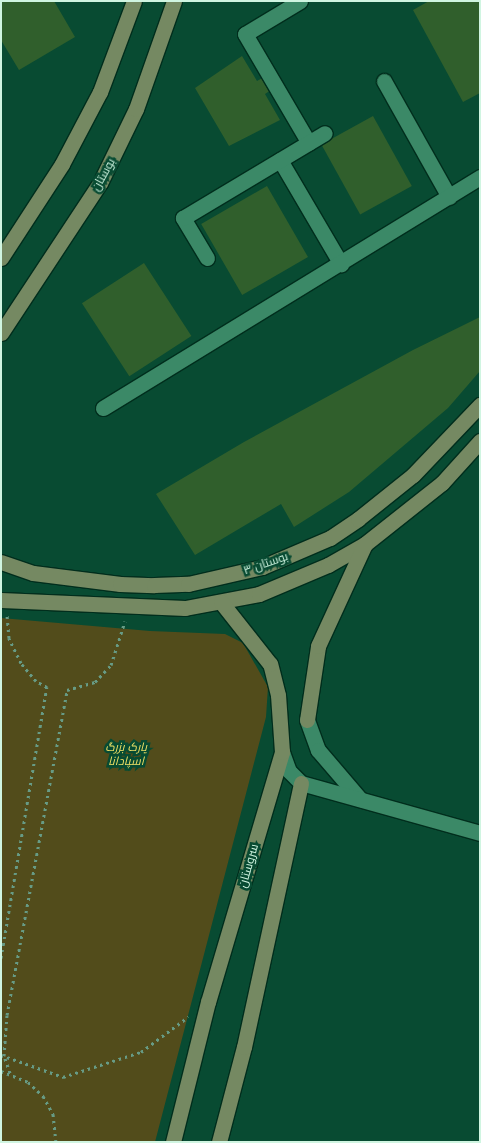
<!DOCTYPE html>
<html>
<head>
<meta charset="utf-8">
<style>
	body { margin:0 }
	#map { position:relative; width:481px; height:1143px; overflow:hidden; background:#084b32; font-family:"Roboto Serif",Cairo,serif }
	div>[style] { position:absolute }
	.green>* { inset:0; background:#524c1b }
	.building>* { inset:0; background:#305f2c; transform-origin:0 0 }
	.path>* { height:3px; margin-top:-1.5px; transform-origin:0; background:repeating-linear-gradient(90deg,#679b85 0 2.5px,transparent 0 6.5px) }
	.roads { filter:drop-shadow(1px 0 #012e1d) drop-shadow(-1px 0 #012e1d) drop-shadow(0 1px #012e1d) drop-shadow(0 -1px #012e1d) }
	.street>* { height:15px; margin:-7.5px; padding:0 7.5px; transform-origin:7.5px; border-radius:7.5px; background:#3b8967 }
	.secondary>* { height:15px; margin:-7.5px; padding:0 7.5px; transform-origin:7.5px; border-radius:7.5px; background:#758962 }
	span { translate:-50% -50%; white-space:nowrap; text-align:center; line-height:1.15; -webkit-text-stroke:5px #084b32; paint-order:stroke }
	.street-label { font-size:12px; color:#d0f5e1 }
	.park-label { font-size:12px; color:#eedf65; font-style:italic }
	.frame { position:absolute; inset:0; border:2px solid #d0f5e1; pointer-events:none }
</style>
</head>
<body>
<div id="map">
	<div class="green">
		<div style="clip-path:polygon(1px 618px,150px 631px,225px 634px,243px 643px,268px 687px,266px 717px,155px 1142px,1px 1142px)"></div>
	</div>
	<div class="building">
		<div style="clip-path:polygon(1px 1px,54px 1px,75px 37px,19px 70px,1px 40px)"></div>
		<div style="clip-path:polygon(429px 1px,480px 1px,480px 93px,463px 102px,413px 10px)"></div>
		<div style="clip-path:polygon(242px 56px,257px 81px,264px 77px,271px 90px,265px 94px,280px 120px,229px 146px,195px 88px)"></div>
		<div style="left:373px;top:116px;width:80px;height:59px;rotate:61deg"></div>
		<div style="left:267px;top:186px;width:82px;height:76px;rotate:60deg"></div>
		<div style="left:144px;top:263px;width:87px;height:74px;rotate:57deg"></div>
		<div style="clip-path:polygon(480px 317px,480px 371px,448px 408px,349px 492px,294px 527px,281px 504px,195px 555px,156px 494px,244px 442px,413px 350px)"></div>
	</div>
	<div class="path">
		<div style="left:1px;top:958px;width:275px;rotate:-80.4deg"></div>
		<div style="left:47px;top:687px;width:13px;rotate:-151deg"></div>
		<div style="left:36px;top:681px;width:23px;rotate:-130deg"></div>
		<div style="left:21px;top:663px;width:28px;rotate:-116deg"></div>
		<div style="left:9px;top:638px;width:24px;rotate:-95deg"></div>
		<div style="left:1px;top:1055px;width:66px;rotate:19.5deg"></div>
		<div style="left:63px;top:1077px;width:82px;rotate:-17.8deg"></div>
		<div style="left:141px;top:1052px;width:59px;rotate:-36.7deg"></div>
		<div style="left:1px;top:1071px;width:29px;rotate:22deg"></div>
		<div style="left:28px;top:1082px;width:21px;rotate:43deg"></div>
		<div style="left:43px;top:1096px;width:21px;rotate:61deg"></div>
		<div style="left:53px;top:1114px;width:28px;rotate:84deg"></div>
		<div style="left:10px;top:1073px;width:18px;rotate:-109deg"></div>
		<div style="left:4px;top:1056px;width:41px;rotate:-85.8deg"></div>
		<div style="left:7px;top:1015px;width:330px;rotate:-79.5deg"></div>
		<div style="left:67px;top:690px;width:29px;rotate:-16deg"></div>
		<div style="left:95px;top:682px;width:23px;rotate:-47deg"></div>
		<div style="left:111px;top:665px;width:46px;rotate:-72.3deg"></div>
	</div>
	<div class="roads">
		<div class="street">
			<div style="left:300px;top:1px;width:64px;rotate:149deg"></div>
			<div style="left:245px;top:34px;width:126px;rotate:59.6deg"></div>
			<div style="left:384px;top:81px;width:133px;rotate:60.7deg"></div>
			<div style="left:280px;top:160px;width:121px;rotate:59.6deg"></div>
			<div style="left:207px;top:258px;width:47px;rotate:-121deg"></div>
			<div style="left:183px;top:218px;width:165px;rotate:-30.9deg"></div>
			<div style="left:103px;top:408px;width:442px;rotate:-31.5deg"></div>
			<div style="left:307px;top:720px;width:32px;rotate:70deg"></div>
			<div style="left:318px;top:750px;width:65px;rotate:49.4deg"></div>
			<div style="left:282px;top:752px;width:20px;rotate:70deg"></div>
			<div style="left:289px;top:771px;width:17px;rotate:45deg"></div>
			<div style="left:301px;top:783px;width:186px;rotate:15.6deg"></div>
		</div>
		<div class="secondary">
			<div style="left:1px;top:258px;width:112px;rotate:-57deg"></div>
			<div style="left:62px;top:164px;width:81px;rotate:-62.2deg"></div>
			<div style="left:100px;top:92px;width:97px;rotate:-69.5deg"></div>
			<div style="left:1px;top:333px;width:180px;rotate:-56.6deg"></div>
			<div style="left:100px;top:183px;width:82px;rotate:-64.1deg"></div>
			<div style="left:136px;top:109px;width:114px;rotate:-70.6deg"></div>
			<div style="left:1px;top:562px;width:34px;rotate:19deg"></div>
			<div style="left:33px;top:573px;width:88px;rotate:7.2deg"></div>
			<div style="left:120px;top:584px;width:34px;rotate:2deg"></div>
			<div style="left:154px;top:585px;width:34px;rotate:-2deg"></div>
			<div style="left:188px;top:584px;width:76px;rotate:-12.9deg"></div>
			<div style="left:262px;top:567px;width:74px;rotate:-23.1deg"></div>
			<div style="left:330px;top:538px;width:34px;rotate:-34deg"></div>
			<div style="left:358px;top:519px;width:70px;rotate:-38.7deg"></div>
			<div style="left:413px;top:475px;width:97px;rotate:-46.3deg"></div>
			<div style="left:1px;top:600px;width:184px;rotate:2.5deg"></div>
			<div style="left:185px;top:608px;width:75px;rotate:-10.7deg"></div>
			<div style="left:259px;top:594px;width:75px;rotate:-22.8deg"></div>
			<div style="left:328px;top:565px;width:43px;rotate:-29.6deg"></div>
			<div style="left:365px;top:544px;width:98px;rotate:-38.4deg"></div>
			<div style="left:442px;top:483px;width:57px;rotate:-47.9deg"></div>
			<div style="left:307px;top:720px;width:75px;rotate:-81.5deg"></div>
			<div style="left:318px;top:646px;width:112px;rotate:-65.3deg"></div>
			<div style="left:173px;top:1142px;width:144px;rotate:-76deg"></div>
			<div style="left:208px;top:1002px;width:261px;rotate:-73.5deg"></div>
			<div style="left:282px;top:752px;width:57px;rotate:-94deg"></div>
			<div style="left:278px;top:695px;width:32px;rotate:-104deg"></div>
			<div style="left:270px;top:664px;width:79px;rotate:-128.3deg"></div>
			<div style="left:219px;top:1142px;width:98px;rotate:-75.3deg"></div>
			<div style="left:244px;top:1047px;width:270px;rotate:-77.8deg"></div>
		</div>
	</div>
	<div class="street-label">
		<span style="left:104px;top:175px;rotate:-61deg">بوستان</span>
		<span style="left:266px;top:564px;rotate:-19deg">بوستان ۳</span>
		<span style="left:249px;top:866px;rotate:-74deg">سروستان</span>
	</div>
	<div class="park-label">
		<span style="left:126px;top:755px">پارک بزرگ<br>اسپادانا</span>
	</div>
	<div class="frame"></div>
</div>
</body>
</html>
